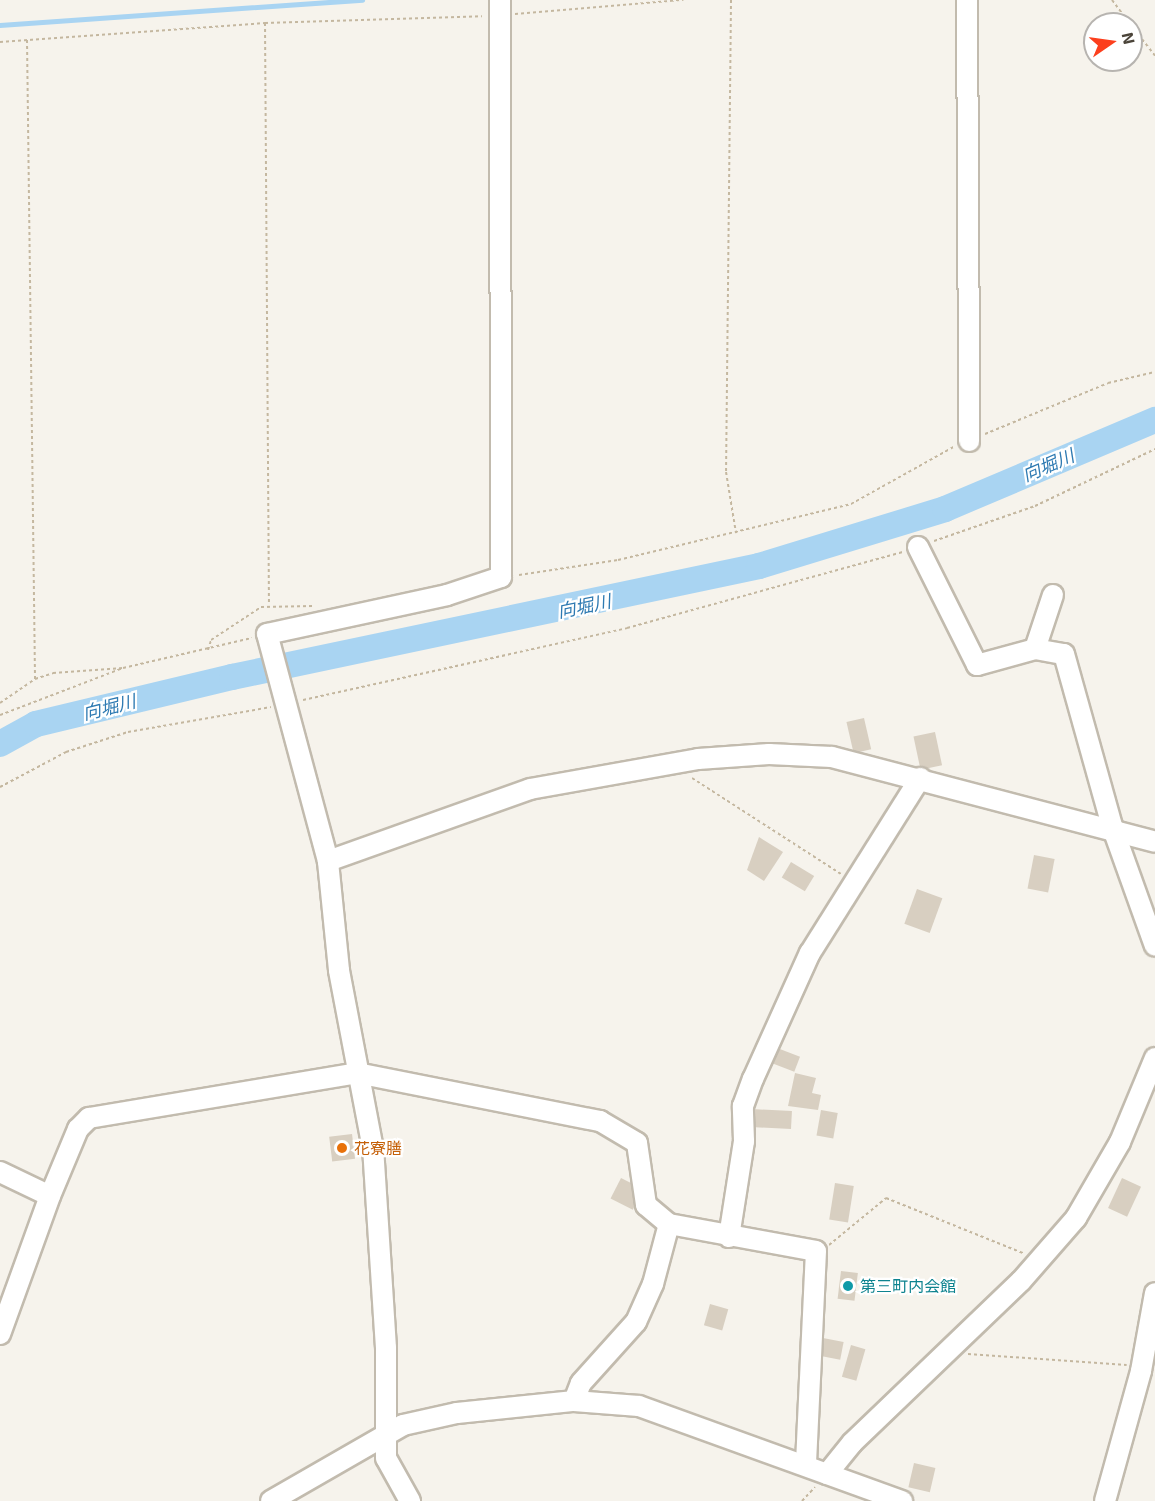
<!DOCTYPE html>
<html>
<head>
<meta charset="utf-8">
<style>
	body { margin:0 }
	#map { position:relative; width:1155px; height:1501px; overflow:hidden; background:#f6f3ec; font-family:"Exo 2","Noto Sans JP",sans-serif }
	div>[style] { position:absolute }
	.stream>* { height:4.5px; margin:-2.25px; padding:0 2.25px; transform-origin:2.25px; border-radius:2.25px; background:#a9d4f2 }
	.river>* { height:26px; margin:-13px; padding:0 13px; transform-origin:13px; border-radius:13px; background:#a9d4f2 }
	.building>* { inset:0; background:#d8cfc1; transform-origin:0 0 }
	.path>* { height:2px; margin-top:-1px; transform-origin:0; background:repeating-linear-gradient(90deg,#c4b79f 0 3px,transparent 0 6px) }
	.roads { filter:drop-shadow(2px 0 #c2bbae) drop-shadow(-2px 0 #c2bbae) drop-shadow(0 2px #c2bbae) drop-shadow(0 -2px #c2bbae) }
	.minor>* { height:20px; margin:-10px; padding:0 10px; transform-origin:10px; border-radius:10px; background:#fff }
	.dots>* { width:16px; height:16px; translate:-50% -50%; box-sizing:border-box; border:3px solid #fff; border-radius:50% }
	span { translate:-50% -50%; white-space:nowrap; text-align:center; line-height:1.15; -webkit-text-stroke:4.5px #fff; paint-order:stroke }
	.food-label { font-size:16px; color:#c56008 }
	.left { translate:0 -50%; text-align:left }
	.culture-label { font-size:16px; color:#0d838f }
	.water-label { font-size:18px; color:#2e7ab2; font-style:italic }
	.north { position:absolute; left:1083px; top:12px; width:60px; height:60px; box-sizing:border-box; background:#fff; border:2px solid #b7b4b0; border-radius:50%; rotate:77deg; font-size:16px; font-weight:700; line-height:24px; text-align:center; color:#4b4439 }
	.north::after { content:''; display:block; margin:auto; width:21px; height:27px; background:#fc3f1d; clip-path:polygon(50% 0,100% 100%,50% 72%,0 100%) }
</style>
</head>
<body>
<div id="map">
	<div class="stream">
		<div style="left:0;top:25px;width:363px;rotate:-4deg"></div>
	</div>
	<div class="river">
		<div style="left:0;top:744px;width:41px;rotate:-29.1deg"></div>
		<div style="left:36px;top:724px;width:202px;rotate:-13.5deg"></div>
		<div style="left:232px;top:677px;width:539px;rotate:-11.89deg"></div>
		<div style="left:759px;top:566px;width:195px;rotate:-17deg"></div>
		<div style="left:945px;top:509px;width:228px;rotate:-23deg"></div>
	</div>
	<div class="building">
		<div style="left:864px;top:718px;width:32px;height:18px;rotate:77deg"></div>
		<div style="left:935px;top:732px;width:34px;height:22px;rotate:78deg"></div>
		<div style="clip-path:polygon(759px 837px,783px 852px,764px 881px,747px 870px)"></div>
		<div style="left:1034px;top:855px;width:21px;height:34px;rotate:11deg"></div>
		<div style="left:791px;top:862px;width:27px;height:18px;rotate:31deg"></div>
		<div style="left:917px;top:889px;width:27px;height:37px;rotate:20deg"></div>
		<div style="left:772px;top:1046px;width:30px;height:16px;rotate:21deg"></div>
		<div style="clip-path:polygon(795px 1073px,816px 1078px,812px 1093px,821px 1095px,818px 1110px,788px 1106px)"></div>
		<div style="left:752px;top:1109px;width:40px;height:18px;rotate:3deg"></div>
		<div style="left:821px;top:1110px;width:17px;height:26px;rotate:10deg"></div>
		<div style="left:352px;top:1134px;width:25px;height:23px;rotate:83deg"></div>
		<div style="left:621px;top:1178px;width:25px;height:23px;rotate:27deg"></div>
		<div style="left:1122px;top:1178px;width:21px;height:33px;rotate:25deg"></div>
		<div style="left:835px;top:1183px;width:19px;height:37px;rotate:9deg"></div>
		<div style="left:841px;top:1271px;width:17px;height:28px;rotate:7deg"></div>
		<div style="left:710px;top:1304px;width:19px;height:22px;rotate:16deg"></div>
		<div style="left:823px;top:1338px;width:21px;height:18px;rotate:11deg"></div>
		<div style="left:851px;top:1345px;width:15px;height:33px;rotate:16deg"></div>
		<div style="left:914px;top:1463px;width:22px;height:25px;rotate:13deg"></div>
	</div>
	<div class="path">
		<div style="left:731px;top:0;width:472px;rotate:90.6deg"></div>
		<div style="left:726px;top:472px;width:62px;rotate:80.7deg"></div>
		<div style="left:1112px;top:0;width:30px;rotate:53deg"></div>
		<div style="left:515px;top:14px;width:169px;rotate:-4.8deg"></div>
		<div style="left:265px;top:23px;width:582px;rotate:89.61deg"></div>
		<div style="left:1131px;top:25px;width:39px;rotate:52deg"></div>
		<div style="left:27px;top:40px;width:639px;rotate:89.28deg"></div>
		<div style="left:0;top:42px;width:266px;rotate:-4.1deg"></div>
		<div style="left:265px;top:23px;width:217px;rotate:-1.8deg"></div>
		<div style="left:985px;top:434px;width:133px;rotate:-22.5deg"></div>
		<div style="left:1108px;top:383px;width:48px;rotate:-13.2deg"></div>
		<div style="left:934px;top:541px;width:107px;rotate:-19.1deg"></div>
		<div style="left:1035px;top:506px;width:133px;rotate:-25.4deg"></div>
		<div style="left:519px;top:575px;width:100px;rotate:-8.6deg"></div>
		<div style="left:618px;top:560px;width:240px;rotate:-13.5deg"></div>
		<div style="left:851px;top:504px;width:119px;rotate:-29.1deg"></div>
		<div style="left:208px;top:650px;width:10px;rotate:-73deg"></div>
		<div style="left:211px;top:640px;width:60px;rotate:-33.4deg"></div>
		<div style="left:261px;top:607px;width:52px;rotate:-1.1deg"></div>
		<div style="left:303px;top:700px;width:332px;rotate:-12.5deg"></div>
		<div style="left:627px;top:628px;width:286px;rotate:-15.4deg"></div>
		<div style="left:0;top:703px;width:42px;rotate:-34.4deg"></div>
		<div style="left:35px;top:679px;width:19px;rotate:-18deg"></div>
		<div style="left:53px;top:673px;width:70px;rotate:-4.1deg"></div>
		<div style="left:0;top:715px;width:132px;rotate:-20.9deg"></div>
		<div style="left:123px;top:668px;width:132px;rotate:-13.1deg"></div>
		<div style="left:692px;top:778px;width:177px;rotate:32.8deg"></div>
		<div style="left:0;top:787px;width:75px;rotate:-27.9deg"></div>
		<div style="left:66px;top:752px;width:65px;rotate:-17.9deg"></div>
		<div style="left:128px;top:732px;width:145px;rotate:-9.9deg"></div>
		<div style="left:829px;top:1245px;width:74px;rotate:-39.5deg"></div>
		<div style="left:886px;top:1198px;width:148px;rotate:21.9deg"></div>
		<div style="left:968px;top:1354px;width:159px;rotate:4deg"></div>
		<div style="left:802px;top:1501px;width:19px;rotate:-47deg"></div>
	</div>
	<div class="roads">
		<div class="minor">
			<div style="left:967px;top:0;width:441px;rotate:89.7deg"></div>
			<div style="left:918px;top:547px;width:132px;rotate:63.4deg"></div>
			<div style="left:977px;top:665px;width:60px;rotate:-15.4deg"></div>
			<div style="left:1035px;top:649px;width:29px;rotate:10deg"></div>
			<div style="left:1064px;top:654px;width:179px;rotate:74.4deg"></div>
			<div style="left:1112px;top:826px;width:127px;rotate:70.3deg"></div>
			<div style="left:1035px;top:649px;width:57px;rotate:-71.6deg"></div>
			<div style="left:328px;top:861px;width:214px;rotate:-19.6deg"></div>
			<div style="left:530px;top:789px;width:171px;rotate:-10.1deg"></div>
			<div style="left:698px;top:759px;width:71px;rotate:-4deg"></div>
			<div style="left:769px;top:754px;width:63px;rotate:2.7deg"></div>
			<div style="left:832px;top:757px;width:334px;rotate:14.7deg"></div>
			<div style="left:0;top:1172px;width:55px;rotate:25.6deg"></div>
			<div style="left:50px;top:1196px;width:73px;rotate:-67.3deg"></div>
			<div style="left:78px;top:1129px;width:16px;rotate:-45deg"></div>
			<div style="left:89px;top:1118px;width:272px;rotate:-9.5deg"></div>
			<div style="left:357px;top:1073px;width:248px;rotate:11.2deg"></div>
			<div style="left:600px;top:1121px;width:43px;rotate:30.7deg"></div>
			<div style="left:637px;top:1143px;width:63px;rotate:81.7deg"></div>
			<div style="left:646px;top:1205px;width:30px;rotate:40deg"></div>
			<div style="left:669px;top:1224px;width:149px;rotate:10.4deg"></div>
			<div style="left:816px;top:1251px;width:214px;rotate:92.7deg"></div>
			<div style="left:729px;top:1237px;width:97px;rotate:-81.1deg"></div>
			<div style="left:744px;top:1141px;width:35px;rotate:-92deg"></div>
			<div style="left:743px;top:1106px;width:29px;rotate:-70deg"></div>
			<div style="left:753px;top:1079px;width:138px;rotate:-65.7deg"></div>
			<div style="left:810px;top:953px;width:207px;rotate:-57.8deg"></div>
			<div style="left:0;top:1334px;width:147px;rotate:-70.1deg"></div>
			<div style="left:574px;top:1401px;width:19px;rotate:-69deg"></div>
			<div style="left:581px;top:1383px;width:82px;rotate:-48deg"></div>
			<div style="left:636px;top:1322px;width:42px;rotate:-65.9deg"></div>
			<div style="left:653px;top:1284px;width:62px;rotate:-75.1deg"></div>
			<div style="left:827px;top:1474px;width:40px;rotate:-51deg"></div>
			<div style="left:852px;top:1443px;width:234px;rotate:-43.8deg"></div>
			<div style="left:1021px;top:1281px;width:84px;rotate:-48.9deg"></div>
			<div style="left:1076px;top:1218px;width:88px;rotate:-59.9deg"></div>
			<div style="left:1120px;top:1142px;width:91px;rotate:-67.4deg"></div>
			<div style="left:271px;top:1501px;width:152px;rotate:-29.9deg"></div>
			<div style="left:403px;top:1425px;width:55px;rotate:-12.5deg"></div>
			<div style="left:457px;top:1413px;width:118px;rotate:-5.9deg"></div>
			<div style="left:574px;top:1401px;width:65px;rotate:4.4deg"></div>
			<div style="left:639px;top:1406px;width:280px;rotate:19.9deg"></div>
			<div style="left:410px;top:1501px;width:49px;rotate:-119.2deg"></div>
			<div style="left:386px;top:1458px;width:110px;rotate:-90deg"></div>
			<div style="left:386px;top:1348px;width:199px;rotate:-93.7deg"></div>
			<div style="left:373px;top:1149px;width:182px;rotate:-100.8deg"></div>
			<div style="left:339px;top:970px;width:110px;rotate:-95.8deg"></div>
			<div style="left:328px;top:861px;width:235px;rotate:-105deg"></div>
			<div style="left:267px;top:634px;width:184px;rotate:-12.2deg"></div>
			<div style="left:447px;top:595px;width:57px;rotate:-18.4deg"></div>
			<div style="left:501px;top:577px;width:577px;rotate:-90.1deg"></div>
			<div style="left:1105px;top:1501px;width:135px;rotate:-74.5deg"></div>
			<div style="left:1141px;top:1371px;width:79px;rotate:-79.8deg"></div>
		</div>
	</div>
	<div class="dots">
		<div style="left:342px;top:1148px;background:#e8710a"></div>
		<div style="left:848px;top:1286px;background:#0f9aa8"></div>
	</div>
	<div class="food-label">
		<span class="left" style="left:354px;top:1148px">花寮膳</span>
	</div>
	<div class="culture-label">
		<span class="left" style="left:860px;top:1286px">第三町内会館</span>
	</div>
	<div class="water-label">
		<span style="left:1048px;top:465px;rotate:-23deg">向堀川</span>
		<span style="left:584px;top:606px;rotate:-12deg">向堀川</span>
		<span style="left:109px;top:707px;rotate:-14deg">向堀川</span>
	</div>
	<div class="north">N</div>
</div>
</body>
</html>
